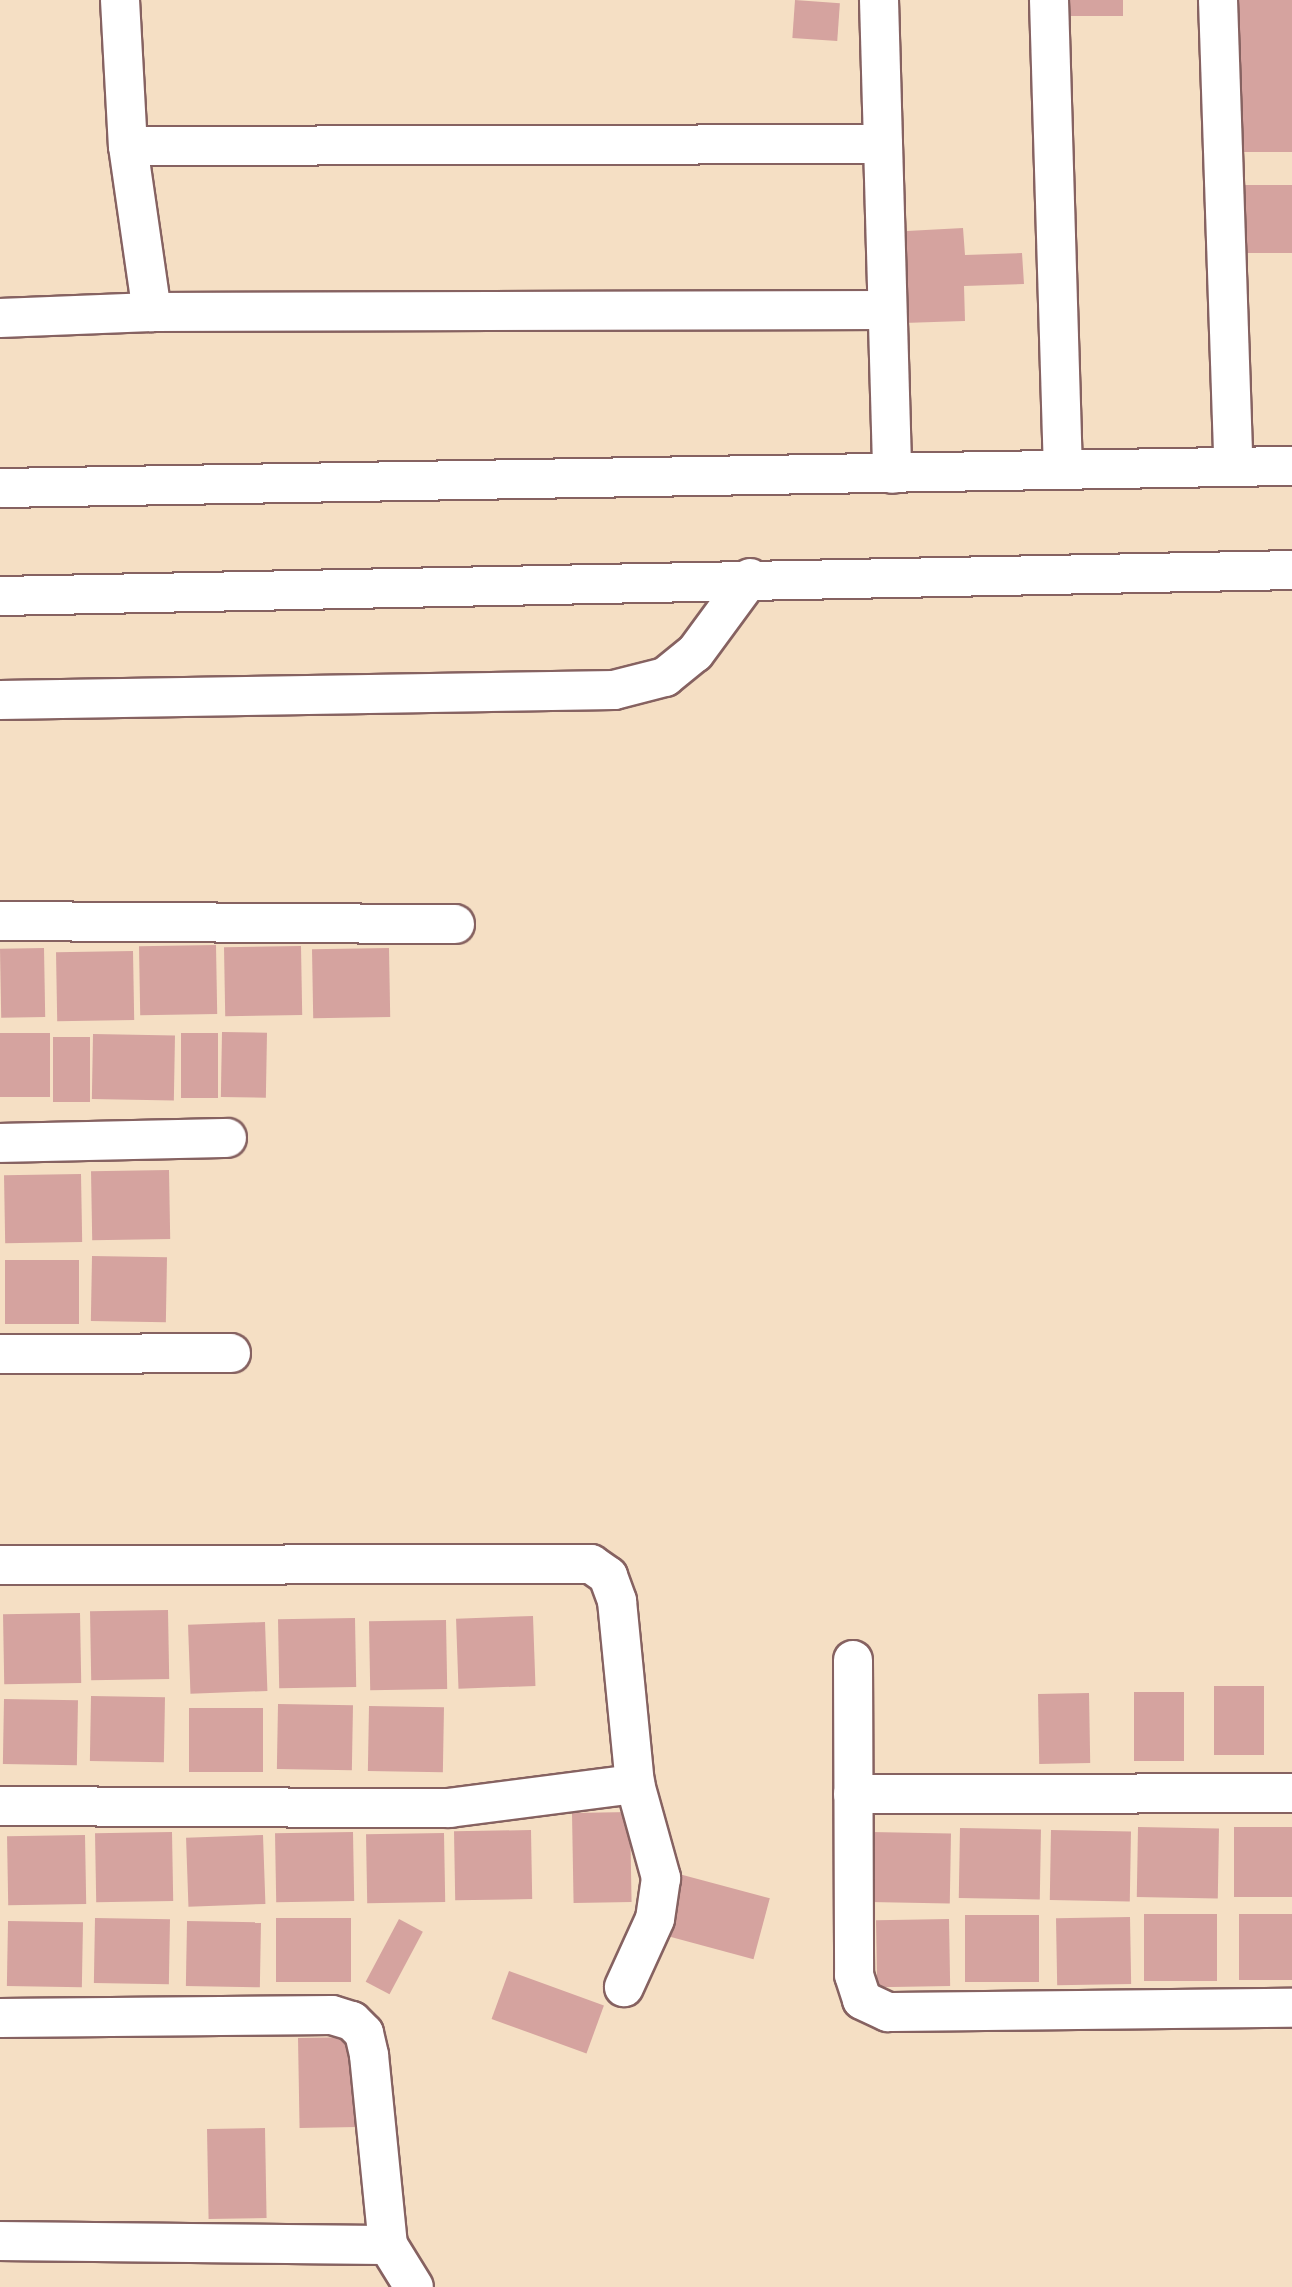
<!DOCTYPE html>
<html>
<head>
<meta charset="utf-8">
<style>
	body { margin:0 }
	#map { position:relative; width:1292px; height:2287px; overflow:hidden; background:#f5dfc4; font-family:Pangolin,sans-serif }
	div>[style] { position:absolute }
	.building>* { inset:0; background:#d5a39f; transform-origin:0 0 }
	.roads { filter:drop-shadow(2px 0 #866261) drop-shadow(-2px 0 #866261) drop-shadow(0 2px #866261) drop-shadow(0 -2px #866261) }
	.street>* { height:38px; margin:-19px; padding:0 19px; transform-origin:19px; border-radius:19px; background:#fff }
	span { translate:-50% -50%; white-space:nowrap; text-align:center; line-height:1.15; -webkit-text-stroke:7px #fcf5e5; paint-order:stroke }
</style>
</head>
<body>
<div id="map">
	<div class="building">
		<div style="left:795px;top:0;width:45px;height:38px;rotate:4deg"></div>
		<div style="left:1063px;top:0;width:60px;height:16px"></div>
		<div style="left:1233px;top:0;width:59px;height:152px"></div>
		<div style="left:1292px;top:185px;width:68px;height:59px;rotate:90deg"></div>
		<div style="clip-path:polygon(963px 228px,965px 255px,1022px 253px,1024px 284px,964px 286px,965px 321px,903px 323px,907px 231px)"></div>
		<div style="left:216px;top:945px;width:69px;height:77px;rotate:89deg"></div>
		<div style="left:301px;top:946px;width:69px;height:77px;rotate:89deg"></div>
		<div style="left:44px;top:948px;width:69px;height:44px;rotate:89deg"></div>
		<div style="left:389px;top:948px;width:69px;height:77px;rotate:89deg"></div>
		<div style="left:133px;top:951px;width:69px;height:77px;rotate:89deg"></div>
		<div style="left:222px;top:1032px;width:45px;height:65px;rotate:1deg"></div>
		<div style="left:0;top:1033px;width:50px;height:64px"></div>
		<div style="left:181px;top:1033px;width:37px;height:65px"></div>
		<div style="left:93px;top:1034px;width:82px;height:65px;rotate:1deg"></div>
		<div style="left:53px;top:1037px;width:37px;height:65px"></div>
		<div style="left:169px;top:1170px;width:69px;height:78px;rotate:89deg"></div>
		<div style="left:81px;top:1174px;width:68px;height:77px;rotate:89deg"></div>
		<div style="left:92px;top:1256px;width:75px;height:65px;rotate:1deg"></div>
		<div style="left:5px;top:1260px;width:74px;height:64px"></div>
		<div style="left:168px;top:1610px;width:69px;height:78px;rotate:89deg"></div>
		<div style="left:80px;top:1613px;width:70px;height:77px;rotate:89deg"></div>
		<div style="left:533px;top:1616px;width:70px;height:77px;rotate:88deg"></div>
		<div style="left:355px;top:1618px;width:69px;height:77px;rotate:89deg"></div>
		<div style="left:446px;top:1620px;width:69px;height:77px;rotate:89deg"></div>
		<div style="left:265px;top:1622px;width:69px;height:77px;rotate:88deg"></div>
		<div style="left:1214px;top:1686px;width:50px;height:69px"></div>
		<div style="left:1134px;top:1692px;width:50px;height:69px"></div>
		<div style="left:1089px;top:1693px;width:70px;height:51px;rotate:89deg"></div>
		<div style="left:91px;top:1696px;width:74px;height:65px;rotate:1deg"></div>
		<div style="left:4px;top:1699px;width:74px;height:65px;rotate:1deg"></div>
		<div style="left:278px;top:1704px;width:75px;height:65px;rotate:1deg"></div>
		<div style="left:369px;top:1706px;width:75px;height:65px;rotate:1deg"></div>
		<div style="left:189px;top:1708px;width:74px;height:64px"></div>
		<div style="left:630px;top:1812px;width:90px;height:58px;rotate:89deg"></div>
		<div style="left:1138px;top:1827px;width:81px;height:70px;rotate:1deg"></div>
		<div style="left:1234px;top:1827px;width:58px;height:70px"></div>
		<div style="left:960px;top:1828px;width:81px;height:70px;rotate:1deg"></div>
		<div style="left:531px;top:1830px;width:69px;height:77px;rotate:89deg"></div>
		<div style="left:1051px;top:1830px;width:80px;height:70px;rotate:1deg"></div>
		<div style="left:172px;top:1832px;width:69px;height:77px;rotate:89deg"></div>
		<div style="left:353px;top:1832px;width:69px;height:78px;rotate:89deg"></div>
		<div style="left:871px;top:1832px;width:80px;height:70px;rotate:1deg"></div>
		<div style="left:444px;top:1833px;width:69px;height:78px;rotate:89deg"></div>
		<div style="left:85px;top:1835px;width:69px;height:78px;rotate:89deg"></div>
		<div style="left:263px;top:1835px;width:69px;height:77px;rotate:88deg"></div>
		<div style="left:679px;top:1874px;width:94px;height:63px;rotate:15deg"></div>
		<div style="left:1217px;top:1914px;width:67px;height:73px;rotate:90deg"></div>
		<div style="left:1292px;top:1914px;width:66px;height:53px;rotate:90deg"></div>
		<div style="left:1039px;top:1915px;width:67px;height:74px;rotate:90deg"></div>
		<div style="left:1130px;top:1917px;width:67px;height:74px;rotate:89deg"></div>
		<div style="left:95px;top:1918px;width:75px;height:65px;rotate:1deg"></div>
		<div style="left:276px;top:1918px;width:75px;height:64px"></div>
		<div style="left:399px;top:1919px;width:27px;height:71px;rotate:28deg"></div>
		<div style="left:949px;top:1919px;width:67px;height:73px;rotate:89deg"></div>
		<div style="left:8px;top:1921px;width:75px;height:65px;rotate:1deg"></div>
		<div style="left:187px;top:1921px;width:74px;height:65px;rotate:1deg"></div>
		<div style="left:509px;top:1971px;width:101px;height:51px;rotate:20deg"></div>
		<div style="left:356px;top:2037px;width:90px;height:58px;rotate:89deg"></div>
		<div style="left:265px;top:2128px;width:90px;height:58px;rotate:89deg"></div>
	</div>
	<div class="roads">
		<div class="street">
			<div style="left:120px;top:0;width:146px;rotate:86.9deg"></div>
			<div style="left:128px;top:146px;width:168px;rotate:81.8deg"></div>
			<div style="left:879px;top:0;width:474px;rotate:88.4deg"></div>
			<div style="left:1049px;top:0;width:466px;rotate:88.3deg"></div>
			<div style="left:1218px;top:0;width:464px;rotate:88.1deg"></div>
			<div style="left:128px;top:146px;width:755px;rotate:-0.15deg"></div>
			<div style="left:0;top:318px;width:152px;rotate:-2.3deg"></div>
			<div style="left:152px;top:312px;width:734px;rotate:-0.16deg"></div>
			<div style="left:0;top:488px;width:1292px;rotate:-0.98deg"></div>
			<div style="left:0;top:596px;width:1292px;rotate:-1.15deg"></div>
			<div style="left:0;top:700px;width:614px;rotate:-0.93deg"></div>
			<div style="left:614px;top:690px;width:53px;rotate:-14.3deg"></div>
			<div style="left:665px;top:677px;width:38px;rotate:-39deg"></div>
			<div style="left:695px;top:653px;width:93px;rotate:-53.7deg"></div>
			<div style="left:0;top:921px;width:455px;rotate:0.4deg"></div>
			<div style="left:0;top:1143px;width:227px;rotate:-1.3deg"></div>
			<div style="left:0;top:1354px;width:231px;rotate:-0.2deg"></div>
			<div style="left:0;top:1565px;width:591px;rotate:-0.1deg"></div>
			<div style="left:591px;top:1564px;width:21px;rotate:35deg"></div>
			<div style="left:608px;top:1576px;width:27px;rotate:70deg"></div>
			<div style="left:617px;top:1601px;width:184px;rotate:84.4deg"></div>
			<div style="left:635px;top:1784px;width:98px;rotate:74.5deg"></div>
			<div style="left:661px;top:1878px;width:41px;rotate:98.3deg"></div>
			<div style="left:655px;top:1919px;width:75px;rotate:114.5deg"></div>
			<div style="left:853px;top:1660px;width:315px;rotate:89.8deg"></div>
			<div style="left:854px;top:1975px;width:26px;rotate:72deg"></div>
			<div style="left:862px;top:2000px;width:29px;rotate:25deg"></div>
			<div style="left:888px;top:2012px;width:404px;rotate:-0.6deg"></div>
			<div style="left:853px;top:1794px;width:439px;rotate:-0.1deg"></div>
			<div style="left:0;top:1806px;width:449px;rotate:0.3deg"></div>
			<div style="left:449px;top:1808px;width:188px;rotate:-7.4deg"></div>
			<div style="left:0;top:2018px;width:332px;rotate:-0.5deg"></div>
			<div style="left:332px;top:2015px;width:21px;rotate:17deg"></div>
			<div style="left:352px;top:2021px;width:17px;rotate:45deg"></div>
			<div style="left:364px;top:2033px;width:23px;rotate:77deg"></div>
			<div style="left:369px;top:2055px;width:191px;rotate:84.3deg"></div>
			<div style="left:388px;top:2245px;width:49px;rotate:58.2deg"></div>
			<div style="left:0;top:2241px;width:388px;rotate:0.6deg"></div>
		</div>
	</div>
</div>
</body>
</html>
